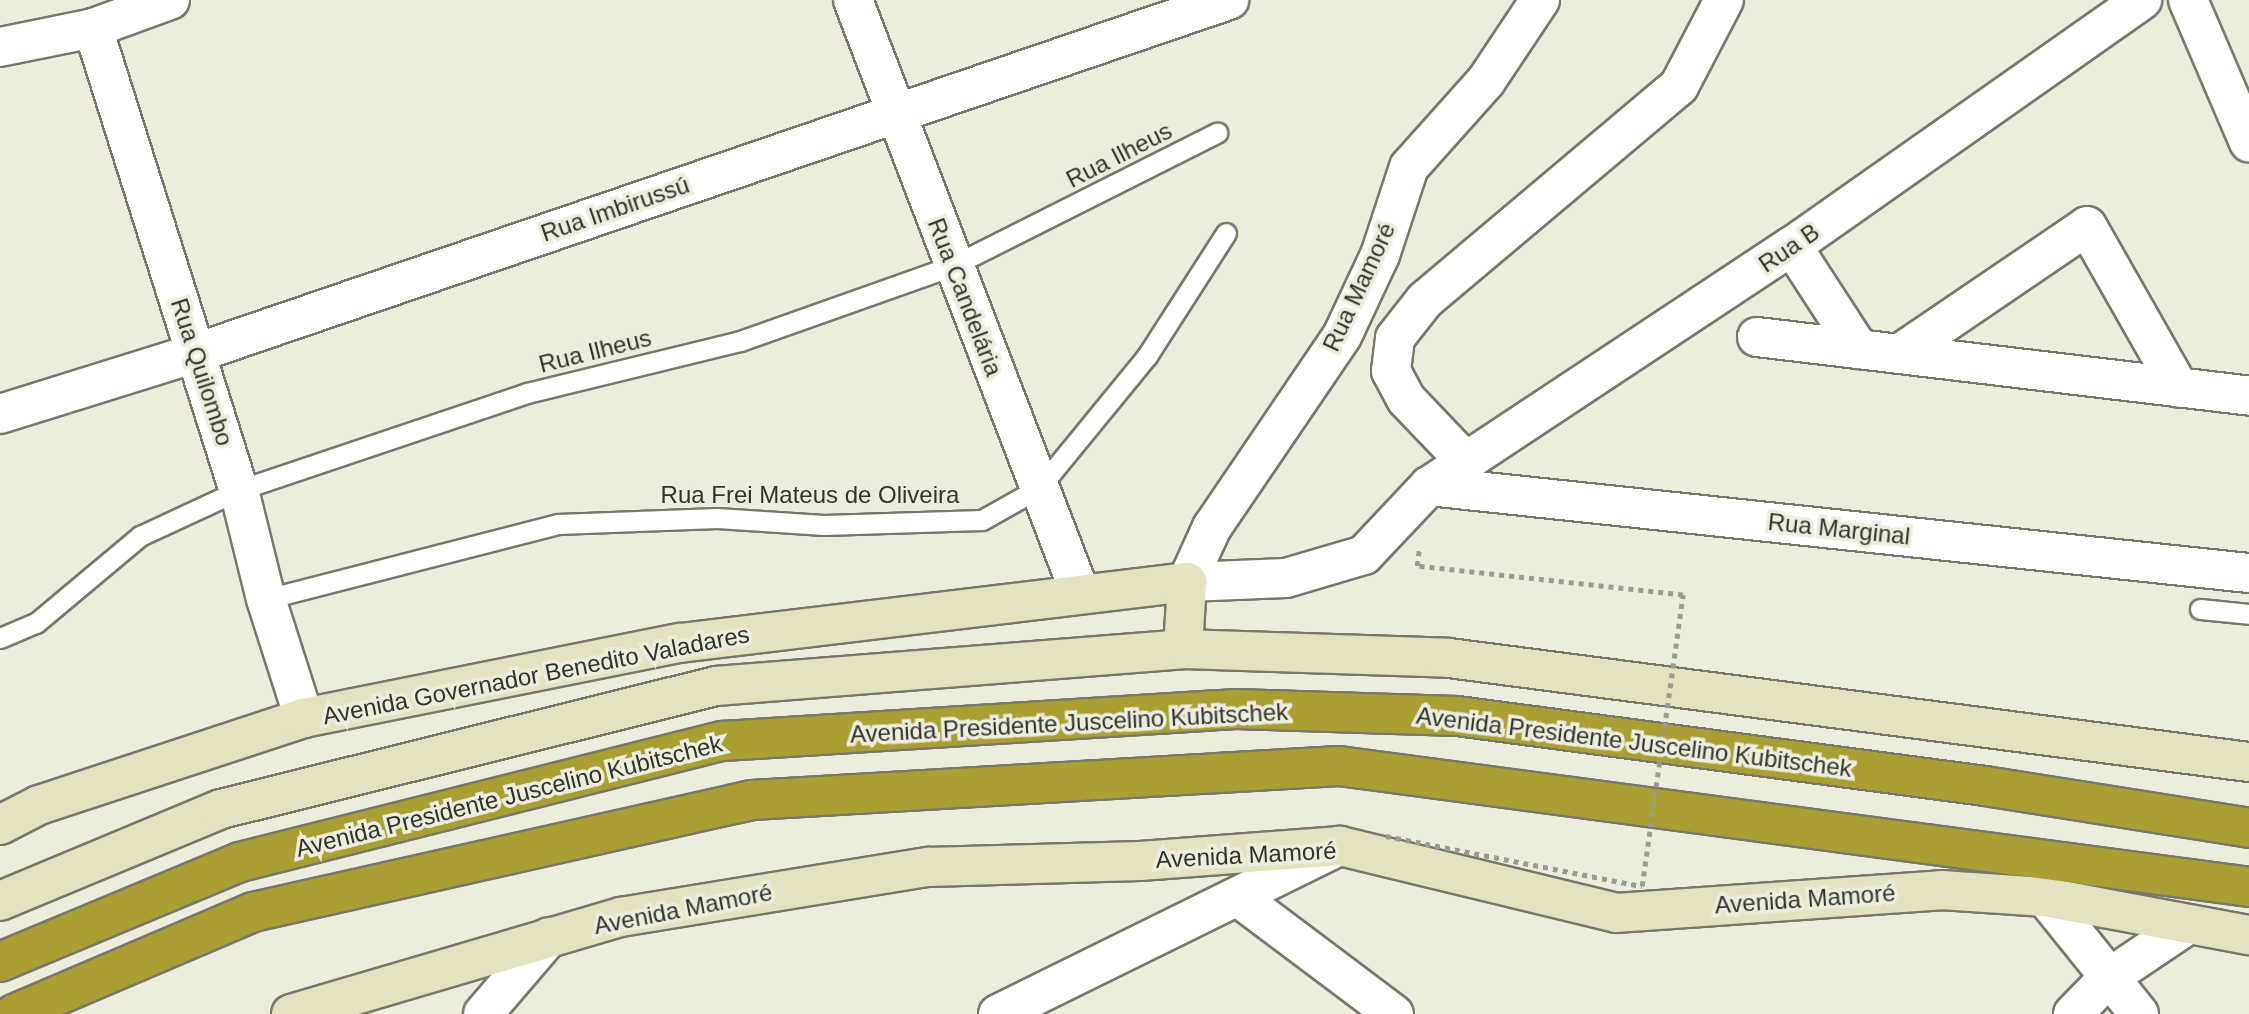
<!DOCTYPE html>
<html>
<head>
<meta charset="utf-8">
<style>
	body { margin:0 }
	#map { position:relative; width:2249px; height:1014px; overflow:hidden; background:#ededde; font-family:Arial,sans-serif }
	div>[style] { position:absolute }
	.path>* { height:4.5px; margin-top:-2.25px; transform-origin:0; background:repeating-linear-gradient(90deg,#9b9b90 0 5px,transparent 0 10px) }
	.roads { filter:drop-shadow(2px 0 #78776a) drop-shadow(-2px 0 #78776a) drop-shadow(0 2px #78776a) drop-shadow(0 -2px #78776a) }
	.lane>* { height:19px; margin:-9.5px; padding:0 9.5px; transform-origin:9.5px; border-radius:9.5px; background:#fff }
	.street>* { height:38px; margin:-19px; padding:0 19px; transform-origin:19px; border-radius:19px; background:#fff }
	.secondary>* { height:38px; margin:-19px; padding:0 19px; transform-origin:19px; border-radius:19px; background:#e5e2c2 }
	.highway>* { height:38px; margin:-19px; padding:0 19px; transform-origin:19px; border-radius:19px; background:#a99f33 }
	.path-bridge>* { height:4.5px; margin-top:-2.25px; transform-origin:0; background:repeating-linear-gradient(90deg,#9b9b90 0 5px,transparent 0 10px) }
	span { translate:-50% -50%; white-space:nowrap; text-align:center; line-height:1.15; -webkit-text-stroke:7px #ededde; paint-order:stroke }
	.street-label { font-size:24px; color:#33332d }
</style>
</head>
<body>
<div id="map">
	<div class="path">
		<div style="left:1417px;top:566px;width:17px;rotate:-83deg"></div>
	</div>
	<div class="roads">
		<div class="lane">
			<div style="left:266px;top:599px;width:301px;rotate:-14.4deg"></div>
			<div style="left:558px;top:524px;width:159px;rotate:-2.2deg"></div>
			<div style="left:717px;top:518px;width:107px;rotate:3.7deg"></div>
			<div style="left:824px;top:525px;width:158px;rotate:-1.8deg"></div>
			<div style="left:982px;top:520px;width:65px;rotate:-29.3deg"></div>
			<div style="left:1039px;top:488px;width:171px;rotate:-50.7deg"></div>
			<div style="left:1147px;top:356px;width:146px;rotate:-57.3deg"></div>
			<div style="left:2200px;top:609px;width:49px;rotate:5.8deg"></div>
			<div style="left:0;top:638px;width:39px;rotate:-23deg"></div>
			<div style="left:36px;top:623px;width:136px;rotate:-39.9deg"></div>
			<div style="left:140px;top:536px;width:109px;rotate:-24.9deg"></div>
			<div style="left:239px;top:490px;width:304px;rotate:-18.6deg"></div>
			<div style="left:527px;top:393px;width:219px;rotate:-13.7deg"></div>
			<div style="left:740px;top:341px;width:225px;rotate:-19.5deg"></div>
			<div style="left:952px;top:266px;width:297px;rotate:-26.7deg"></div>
		</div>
		<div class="street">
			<div style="left:853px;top:0;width:635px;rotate:69.05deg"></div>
			<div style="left:1540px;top:0;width:97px;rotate:123.7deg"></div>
			<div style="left:1486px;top:81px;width:115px;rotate:131.8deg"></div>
			<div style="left:1409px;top:167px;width:93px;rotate:108.2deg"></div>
			<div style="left:1380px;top:255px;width:89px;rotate:115.1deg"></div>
			<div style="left:1342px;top:336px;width:231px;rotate:124.2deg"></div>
			<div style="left:1212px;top:527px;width:60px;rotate:114.4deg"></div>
			<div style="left:1187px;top:582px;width:99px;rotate:-2.3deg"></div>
			<div style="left:1286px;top:578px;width:81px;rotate:-16.4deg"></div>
			<div style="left:1364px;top:555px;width:95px;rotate:-46.7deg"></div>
			<div style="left:1429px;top:486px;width:435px;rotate:-33.5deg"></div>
			<div style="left:1792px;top:246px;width:428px;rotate:-35.1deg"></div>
			<div style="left:2188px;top:0;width:155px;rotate:66.8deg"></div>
			<div style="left:93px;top:28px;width:485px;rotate:72.5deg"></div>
			<div style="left:239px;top:490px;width:112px;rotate:76.1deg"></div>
			<div style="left:266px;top:599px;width:125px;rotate:72.3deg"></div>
			<div style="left:0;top:47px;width:95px;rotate:-11.5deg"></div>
			<div style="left:93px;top:28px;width:82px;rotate:-20deg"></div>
			<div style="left:1792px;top:246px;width:123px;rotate:57deg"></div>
			<div style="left:1757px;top:337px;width:496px;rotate:6.8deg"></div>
			<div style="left:1899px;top:354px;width:227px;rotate:-34.2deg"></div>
			<div style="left:2087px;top:226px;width:186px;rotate:60.4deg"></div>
			<div style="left:0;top:414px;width:205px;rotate:-17.3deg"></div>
			<div style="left:196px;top:353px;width:1092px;rotate:-18.87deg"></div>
			<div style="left:1467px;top:463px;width:88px;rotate:-133.6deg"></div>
			<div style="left:1406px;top:399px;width:32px;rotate:-118deg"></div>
			<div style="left:1391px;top:371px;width:33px;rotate:-83deg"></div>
			<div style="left:1395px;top:338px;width:48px;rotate:-51.7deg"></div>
			<div style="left:1425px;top:300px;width:332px;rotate:-40.1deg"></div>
			<div style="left:1679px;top:86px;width:97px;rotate:-62.4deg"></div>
			<div style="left:1429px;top:486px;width:825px;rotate:6.06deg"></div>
			<div style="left:1238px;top:897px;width:195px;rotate:36.9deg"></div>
			<div style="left:2045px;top:897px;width:150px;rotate:51.2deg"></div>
			<div style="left:483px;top:1014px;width:101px;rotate:-49.4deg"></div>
			<div style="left:998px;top:1014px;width:381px;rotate:-26.2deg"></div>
			<div style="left:2073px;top:1014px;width:49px;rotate:-45.8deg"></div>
			<div style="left:2107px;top:979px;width:95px;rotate:-33.9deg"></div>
		</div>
		<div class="secondary">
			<div style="left:0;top:825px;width:44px;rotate:-27.1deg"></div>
			<div style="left:39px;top:805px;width:279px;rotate:-18.2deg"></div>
			<div style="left:304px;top:718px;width:383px;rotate:-11.3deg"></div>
			<div style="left:680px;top:643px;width:511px;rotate:-6.86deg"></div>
			<div style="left:1187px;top:582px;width:67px;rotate:93.4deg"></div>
			<div style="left:0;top:901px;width:239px;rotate:-22.6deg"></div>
			<div style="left:221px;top:809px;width:510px;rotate:-13.95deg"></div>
			<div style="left:716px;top:686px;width:468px;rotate:-4.5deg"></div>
			<div style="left:1183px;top:649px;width:266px;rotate:1.9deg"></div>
			<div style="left:1449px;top:658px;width:807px;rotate:7.41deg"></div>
			<div style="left:291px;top:1014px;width:344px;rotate:-16.4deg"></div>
			<div style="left:621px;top:917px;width:311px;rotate:-9.3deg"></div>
			<div style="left:928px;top:867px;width:212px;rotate:-1.6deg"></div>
			<div style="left:1140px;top:861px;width:201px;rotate:-4.3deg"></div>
			<div style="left:1340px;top:846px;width:284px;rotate:13.6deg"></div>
			<div style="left:1616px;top:913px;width:326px;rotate:-4deg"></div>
			<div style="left:1941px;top:890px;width:104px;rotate:3.9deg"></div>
			<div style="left:2045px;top:897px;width:208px;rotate:10.6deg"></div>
		</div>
		<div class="highway">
			<div style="left:0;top:962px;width:260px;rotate:-22.6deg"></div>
			<div style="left:240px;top:862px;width:498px;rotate:-14.1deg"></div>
			<div style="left:723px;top:741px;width:514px;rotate:-3.57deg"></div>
			<div style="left:1236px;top:709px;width:221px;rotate:1.8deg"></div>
			<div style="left:1457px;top:716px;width:533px;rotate:7.55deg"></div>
			<div style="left:1985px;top:786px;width:267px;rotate:9deg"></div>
			<div style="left:14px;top:1014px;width:260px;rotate:-23.1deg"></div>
			<div style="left:253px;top:912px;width:511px;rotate:-12.65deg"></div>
			<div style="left:752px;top:800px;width:588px;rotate:-3.31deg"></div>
			<div style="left:1339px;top:766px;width:918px;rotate:7.57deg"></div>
		</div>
	</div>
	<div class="path-bridge">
		<div style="left:1386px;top:836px;width:261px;rotate:11.1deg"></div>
		<div style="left:1642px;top:886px;width:294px;rotate:-82deg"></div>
		<div style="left:1683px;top:595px;width:268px;rotate:-173.8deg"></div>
	</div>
	<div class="street-label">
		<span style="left:1119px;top:155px;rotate:-27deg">Rua Ilheus</span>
		<span style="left:615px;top:209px;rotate:-19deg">Rua Imbirussú</span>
		<span style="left:1789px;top:248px;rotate:-34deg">Rua B</span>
		<span style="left:1359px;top:287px;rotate:-65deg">Rua Mamoré</span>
		<span style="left:965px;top:297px;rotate:69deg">Rua Candelária</span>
		<span style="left:595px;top:351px;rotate:-14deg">Rua Ilheus</span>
		<span style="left:202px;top:372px;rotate:72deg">Rua Quilombo</span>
		<span style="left:810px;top:495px">Rua Frei Mateus de Oliveira</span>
		<span style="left:1839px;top:529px;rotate:6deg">Rua Marginal</span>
		<span style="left:536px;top:675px;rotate:-11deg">Avenida Governador Benedito Valadares</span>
		<span style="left:1069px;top:723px;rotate:-3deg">Avenida Presidente Juscelino Kubitschek</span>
		<span style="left:1634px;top:742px;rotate:7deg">Avenida Presidente Juscelino Kubitschek</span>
		<span style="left:509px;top:796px;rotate:-14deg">Avenida Presidente Juscelino Kubitschek</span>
		<span style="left:1246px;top:855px;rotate:-3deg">Avenida Mamoré</span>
		<span style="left:1805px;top:899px;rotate:-4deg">Avenida Mamoré</span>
		<span style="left:683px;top:909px;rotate:-11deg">Avenida Mamoré</span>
	</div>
</div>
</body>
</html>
